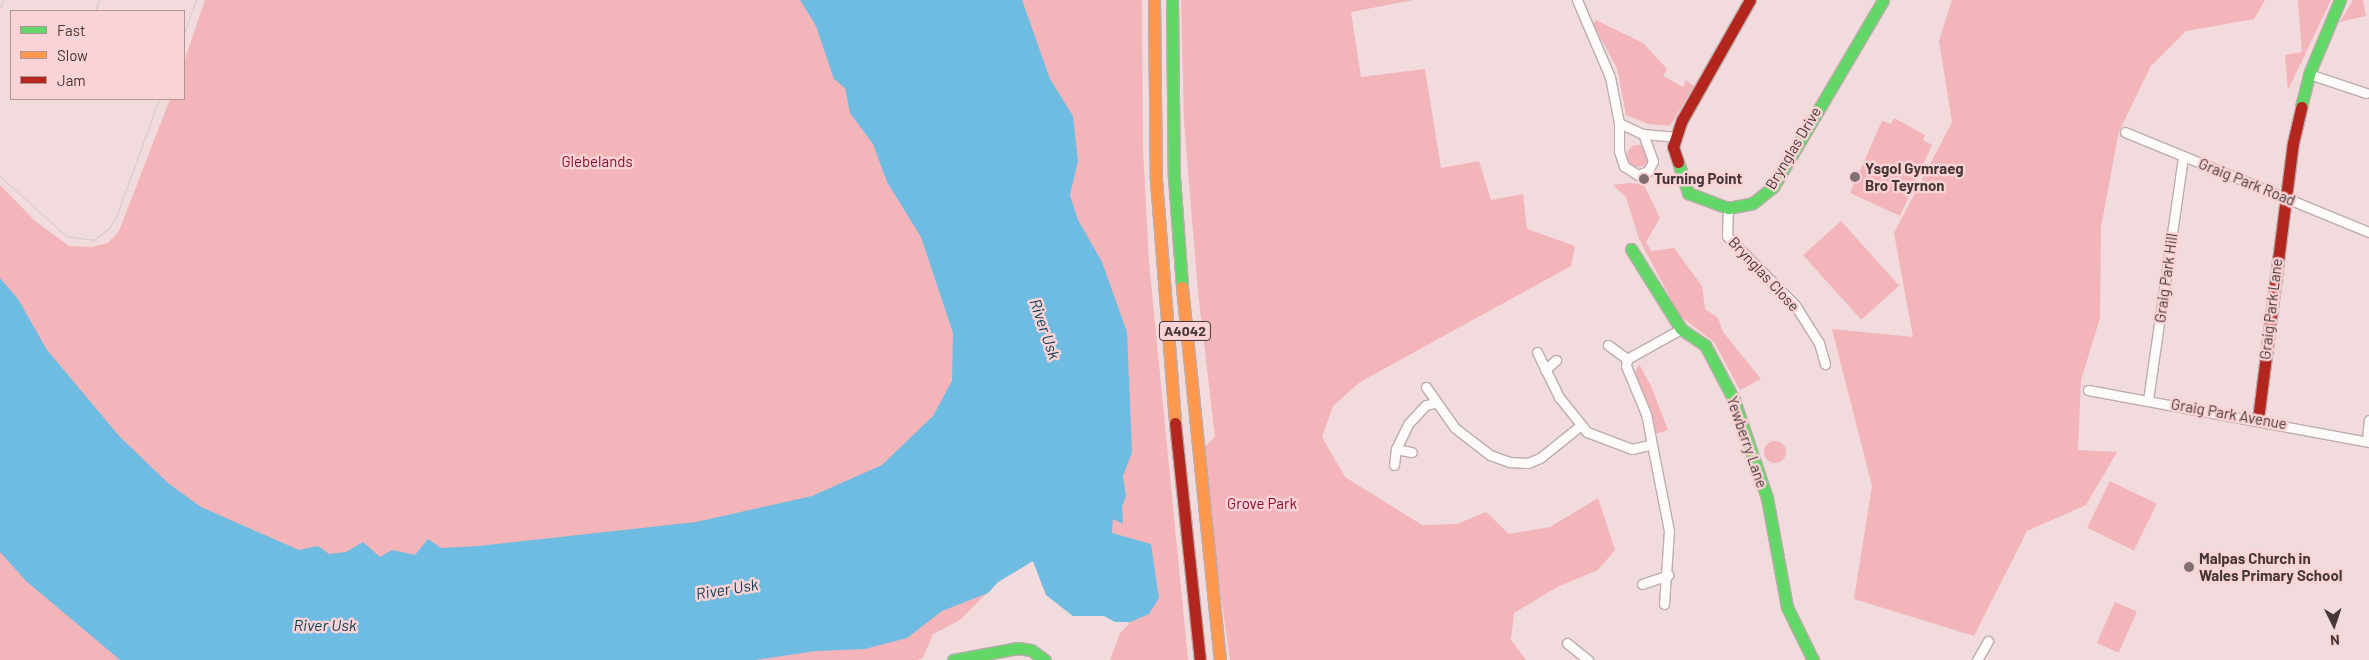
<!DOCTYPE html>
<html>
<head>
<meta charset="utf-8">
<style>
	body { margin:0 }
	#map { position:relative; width:2369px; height:660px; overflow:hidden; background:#f1dbdd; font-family:Barlow,sans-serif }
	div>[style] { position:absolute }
	.green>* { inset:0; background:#f3b4ba; transform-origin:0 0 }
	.round { border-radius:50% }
	.water>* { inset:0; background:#6ebce2 }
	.roads { filter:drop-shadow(1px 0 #bcacad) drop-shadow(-1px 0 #bcacad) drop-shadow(0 1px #bcacad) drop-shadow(0 -1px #bcacad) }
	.street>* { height:9px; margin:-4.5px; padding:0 4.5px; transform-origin:4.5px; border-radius:4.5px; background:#fdfafa }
	.fast>* { height:11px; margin:-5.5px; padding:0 5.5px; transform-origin:5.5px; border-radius:5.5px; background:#63d668 }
	.slow>* { height:11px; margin:-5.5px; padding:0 5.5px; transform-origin:5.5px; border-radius:5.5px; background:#ff974d }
	.jam>* { height:11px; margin:-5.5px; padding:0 5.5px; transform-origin:5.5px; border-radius:5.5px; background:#b3261e }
	.tram>* { height:1px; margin:-0.5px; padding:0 0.5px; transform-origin:0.5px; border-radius:0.5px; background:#d2cbcc }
	.dots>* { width:14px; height:14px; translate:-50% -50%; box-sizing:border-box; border:2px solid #f9d3d5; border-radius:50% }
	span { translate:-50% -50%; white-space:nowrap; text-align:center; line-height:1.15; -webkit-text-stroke:5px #f9d3d5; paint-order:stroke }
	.shield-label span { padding:1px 4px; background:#f9d3d5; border:1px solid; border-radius:4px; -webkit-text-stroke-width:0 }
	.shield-label { font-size:14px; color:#453637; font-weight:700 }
	.street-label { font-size:15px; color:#453637 }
	.park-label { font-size:15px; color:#8d0b30 }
	.poi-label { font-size:15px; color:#453637; font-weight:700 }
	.left { translate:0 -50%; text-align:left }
	.water-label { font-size:16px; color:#0c3e54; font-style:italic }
	.legend { position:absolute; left:10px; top:10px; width:175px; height:90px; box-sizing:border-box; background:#f9d3d5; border:1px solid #b19496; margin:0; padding:6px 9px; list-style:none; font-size:15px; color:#453637 }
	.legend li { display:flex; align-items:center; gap:10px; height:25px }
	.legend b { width:25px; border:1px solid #b19496 }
	.north { position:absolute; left:2309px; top:600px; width:50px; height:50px; -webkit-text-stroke:4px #f9d3d5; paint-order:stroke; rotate:176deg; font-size:14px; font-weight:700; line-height:20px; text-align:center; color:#453637 }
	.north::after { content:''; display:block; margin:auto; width:18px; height:22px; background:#453637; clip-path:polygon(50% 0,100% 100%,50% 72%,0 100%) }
</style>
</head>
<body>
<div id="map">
	<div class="green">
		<div style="clip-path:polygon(205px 0,863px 0,979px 259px,937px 490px,315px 600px,0 361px,0 185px,35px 221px,69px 246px,91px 247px,108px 243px,119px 231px,170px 99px,184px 99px,184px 62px)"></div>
		<div style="clip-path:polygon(967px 0,1142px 0,1143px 149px,1149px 262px,1188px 660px,1110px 660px,1120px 633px,1130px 623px,1104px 616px,1073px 616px,1046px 595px,1033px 561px,998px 582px,960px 620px,933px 634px,923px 658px,917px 660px,541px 660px,1112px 529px,1112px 519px)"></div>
		<div style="clip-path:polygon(1181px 0,1413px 0,1351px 12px,1361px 77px,1425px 69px,1441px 168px,1479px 161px,1491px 200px,1523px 194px,1527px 229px,1575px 246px,1571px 266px,1360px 382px,1333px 406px,1322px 437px,1345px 477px,1422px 525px,1457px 524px,1486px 512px,1509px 534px,1550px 527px,1598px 498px,1615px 550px,1598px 570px,1557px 587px,1514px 613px,1511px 640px,1526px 660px,1230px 660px,1212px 533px,1205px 446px,1215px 437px,1198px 292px,1184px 121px)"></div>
		<div style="clip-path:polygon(1952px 0,2265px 0,2254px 19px,2186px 31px,2151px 66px,2119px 131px,2101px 227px,2100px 318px,2081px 380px,2078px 450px,2117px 452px,2086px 505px,2027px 531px,1974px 636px,1854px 599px,1872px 486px,1832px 329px,1913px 337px,1894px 233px,1952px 122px,1939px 41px)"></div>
		<div style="clip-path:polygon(2298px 0,2331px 0,2288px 90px,2285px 55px,2302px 52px)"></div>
		<div style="clip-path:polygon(2353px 0,2363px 0,2366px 16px,2340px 22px)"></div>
		<div style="clip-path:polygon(1596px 20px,1643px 43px,1667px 69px,1663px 76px,1683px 87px,1686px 80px,1694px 86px,1670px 126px,1648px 124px,1626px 115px,1617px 68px,1593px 24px)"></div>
		<div style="clip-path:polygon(1894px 118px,1925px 135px,1923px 140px,1932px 145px,1900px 216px,1850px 193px,1882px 121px,1891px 124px)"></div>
		<div class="round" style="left:1627px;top:145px;width:22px;height:22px"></div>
		<div style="clip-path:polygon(1630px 183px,1644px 185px,1660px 218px,1646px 242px,1651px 251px,1674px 248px,1702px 286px,1705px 309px,1718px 318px,1723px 332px,1761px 379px,1740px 390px,1714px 342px,1680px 316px,1639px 239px,1626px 197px,1613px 185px)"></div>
		<div style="left:1841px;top:221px;width:87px;height:51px;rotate:48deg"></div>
		<div style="clip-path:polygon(1639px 364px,1651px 386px,1668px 430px,1655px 434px,1635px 373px)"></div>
		<div class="round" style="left:1764px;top:441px;width:22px;height:22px"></div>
		<div style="left:2110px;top:481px;width:52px;height:52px;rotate:26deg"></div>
		<div style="clip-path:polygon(0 486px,300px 660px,0 660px)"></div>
		<div style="left:2115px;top:602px;width:24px;height:45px;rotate:24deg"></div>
	</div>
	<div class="water">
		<div style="clip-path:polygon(800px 0,1022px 0,1050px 79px,1073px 116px,1078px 161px,1070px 195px,1078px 220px,1102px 262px,1127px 332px,1132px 452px,1123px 476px,1126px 496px,1122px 507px,1123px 524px,1113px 519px,1112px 533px,1151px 544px,1159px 598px,1149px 614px,1130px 622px,1115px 622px,1104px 616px,1073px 616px,1046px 595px,1033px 561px,998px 582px,988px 593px,942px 611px,907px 638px,865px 649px,816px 651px,755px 660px,120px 660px,26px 581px,0 552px,0 278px,18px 299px,47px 350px,120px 437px,168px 483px,201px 507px,299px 550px,318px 546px,329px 554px,346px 552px,363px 542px,380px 557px,392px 550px,415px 555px,428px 539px,441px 548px,478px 546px,696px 522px,812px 496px,882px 465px,933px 416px,952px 381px,953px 333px,921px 237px,887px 182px,873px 144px,850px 113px,845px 88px,834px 79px,816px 26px)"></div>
	</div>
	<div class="roads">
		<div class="street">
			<div style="left:1577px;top:0;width:84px;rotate:66.8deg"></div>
			<div style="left:1610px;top:77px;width:47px;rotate:78.9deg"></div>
			<div style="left:1619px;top:123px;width:26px;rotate:25deg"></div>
			<div style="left:1643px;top:134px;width:32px;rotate:5deg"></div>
			<div style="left:2309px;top:74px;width:60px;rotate:18.4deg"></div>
			<div style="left:1619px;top:123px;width:28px;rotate:90deg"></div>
			<div style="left:1619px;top:151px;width:16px;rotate:72deg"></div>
			<div style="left:1624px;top:166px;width:17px;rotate:33deg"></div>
			<div style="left:1638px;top:175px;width:11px;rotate:-22deg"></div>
			<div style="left:1648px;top:171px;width:11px;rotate:-63deg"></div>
			<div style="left:1653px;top:161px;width:29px;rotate:-110deg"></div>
			<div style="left:2125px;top:132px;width:264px;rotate:22.3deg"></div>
			<div style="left:1728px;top:208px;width:28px;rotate:92deg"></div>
			<div style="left:1727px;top:236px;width:97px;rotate:45.4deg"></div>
			<div style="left:1795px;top:305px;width:45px;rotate:57.7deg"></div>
			<div style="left:1819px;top:343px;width:22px;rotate:74deg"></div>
			<div style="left:1608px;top:345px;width:24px;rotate:36deg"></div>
			<div style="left:1537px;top:352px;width:50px;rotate:63.9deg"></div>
			<div style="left:1559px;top:397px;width:45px;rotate:51.3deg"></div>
			<div style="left:1587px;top:432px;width:48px;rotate:20.7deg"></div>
			<div style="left:1632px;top:449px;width:18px;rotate:-13deg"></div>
			<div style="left:1545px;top:370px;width:15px;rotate:-42deg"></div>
			<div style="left:1426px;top:387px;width:50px;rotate:54.7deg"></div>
			<div style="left:1455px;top:428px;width:44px;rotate:37.6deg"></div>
			<div style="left:1490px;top:455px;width:20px;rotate:20deg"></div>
			<div style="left:1509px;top:462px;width:19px;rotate:3deg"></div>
			<div style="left:1528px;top:463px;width:13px;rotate:-23deg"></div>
			<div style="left:1540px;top:458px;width:51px;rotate:-38.7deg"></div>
			<div style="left:2088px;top:390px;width:286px;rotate:10.5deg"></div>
			<div style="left:2148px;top:400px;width:246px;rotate:-81.8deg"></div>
			<div style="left:2367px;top:441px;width:21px;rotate:-85deg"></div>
			<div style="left:1396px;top:449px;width:16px;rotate:11deg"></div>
			<div style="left:1394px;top:465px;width:16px;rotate:-83deg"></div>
			<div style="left:1396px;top:449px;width:28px;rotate:-64deg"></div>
			<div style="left:1408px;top:424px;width:26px;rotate:-47deg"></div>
			<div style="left:1426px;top:405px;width:8px;rotate:-14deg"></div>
			<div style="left:1642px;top:584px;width:28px;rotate:-19deg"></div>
			<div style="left:1664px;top:604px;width:73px;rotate:-86.1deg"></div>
			<div style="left:1669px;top:531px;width:119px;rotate:-101.1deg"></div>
			<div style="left:1646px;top:414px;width:52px;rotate:-112.6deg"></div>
			<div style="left:1626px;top:366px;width:7px;rotate:-82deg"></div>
			<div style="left:1627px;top:359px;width:62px;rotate:-29.1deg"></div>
			<div style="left:1567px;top:643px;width:27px;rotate:39deg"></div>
			<div style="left:1977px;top:660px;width:22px;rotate:-60deg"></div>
		</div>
		<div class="fast">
			<div style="left:1172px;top:0;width:177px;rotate:89.4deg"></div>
			<div style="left:1174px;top:177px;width:110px;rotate:85.8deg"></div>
			<div style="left:2301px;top:107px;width:34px;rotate:-76deg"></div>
			<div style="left:2309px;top:74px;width:80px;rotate:-67.3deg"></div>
			<div style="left:1678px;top:162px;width:33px;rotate:72deg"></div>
			<div style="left:1688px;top:193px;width:43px;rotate:20.6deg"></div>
			<div style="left:1728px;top:208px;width:25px;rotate:-11deg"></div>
			<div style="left:1753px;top:203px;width:26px;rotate:-39deg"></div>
			<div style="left:1773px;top:187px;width:217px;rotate:-59.5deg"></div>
			<div style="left:1631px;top:249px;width:94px;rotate:58deg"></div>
			<div style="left:1681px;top:329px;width:29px;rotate:34deg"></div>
			<div style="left:1705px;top:345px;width:62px;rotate:62.2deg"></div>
			<div style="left:1734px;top:400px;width:103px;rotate:71.4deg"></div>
			<div style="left:1767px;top:498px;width:111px;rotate:79.6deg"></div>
			<div style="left:1787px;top:607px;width:59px;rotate:63.9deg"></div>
			<div style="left:953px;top:660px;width:66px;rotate:-10.5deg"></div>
			<div style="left:1018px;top:648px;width:13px;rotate:9deg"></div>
			<div style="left:1031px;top:650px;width:17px;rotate:36deg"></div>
		</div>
		<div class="slow">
			<div style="left:1154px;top:0;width:180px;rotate:89.4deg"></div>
			<div style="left:1156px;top:180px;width:244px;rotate:85.5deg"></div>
			<div style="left:1182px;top:287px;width:375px;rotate:84.2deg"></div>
		</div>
		<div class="jam">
			<div style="left:1678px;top:162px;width:16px;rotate:-108deg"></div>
			<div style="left:1673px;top:147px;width:28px;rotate:-72deg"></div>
			<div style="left:1682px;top:120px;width:138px;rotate:-60.5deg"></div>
			<div style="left:2258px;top:419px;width:278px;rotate:-82.8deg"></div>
			<div style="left:2293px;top:143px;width:37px;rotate:-77deg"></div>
			<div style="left:1175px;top:423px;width:238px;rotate:84deg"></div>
		</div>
	</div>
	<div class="tram">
		<div style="left:0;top:8px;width:9px;rotate:-69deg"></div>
		<div style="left:95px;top:11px;width:12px;rotate:-70deg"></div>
		<div style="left:184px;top:33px;width:35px;rotate:-70deg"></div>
		<div style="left:0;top:176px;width:89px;rotate:42.3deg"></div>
		<div style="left:66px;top:236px;width:28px;rotate:8deg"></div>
		<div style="left:94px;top:240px;width:19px;rotate:-39deg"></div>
		<div style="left:109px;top:228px;width:13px;rotate:-58deg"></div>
		<div style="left:116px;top:217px;width:126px;rotate:-70deg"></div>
	</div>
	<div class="dots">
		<div style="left:1855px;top:177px;background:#817071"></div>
		<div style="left:1644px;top:179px;background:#817071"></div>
		<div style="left:2189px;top:567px;background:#817071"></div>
	</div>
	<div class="shield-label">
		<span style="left:1185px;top:331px">A4042</span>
	</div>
	<div class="street-label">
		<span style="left:1793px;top:148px;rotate:-59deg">Brynglas Drive</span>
		<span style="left:2247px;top:182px;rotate:22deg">Graig Park Road</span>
		<span style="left:1764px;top:274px;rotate:47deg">Brynglas Close</span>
		<span style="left:2166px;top:278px;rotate:-82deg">Graig Park Hill</span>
		<span style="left:2271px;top:309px;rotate:-83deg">Graig Park Lane</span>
		<span style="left:2229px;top:414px;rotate:10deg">Graig Park Avenue</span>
		<span style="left:1747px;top:442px;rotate:71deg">Yewberry Lane</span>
	</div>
	<div class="park-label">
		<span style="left:597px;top:162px">Glebelands</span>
		<span style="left:1262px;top:504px">Grove Park</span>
	</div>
	<div class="poi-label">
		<span class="left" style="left:1865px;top:177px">Ysgol Gymraeg<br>Bro Teyrnon</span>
		<span class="left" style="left:1654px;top:179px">Turning Point</span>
		<span class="left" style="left:2199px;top:567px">Malpas Church in<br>Wales Primary School</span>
	</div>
	<div class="water-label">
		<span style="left:1045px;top:329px;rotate:71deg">River Usk</span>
		<span style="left:727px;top:589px;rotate:-9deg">River Usk</span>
		<span style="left:325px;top:625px">River Usk</span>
	</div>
	<ul class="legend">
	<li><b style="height:6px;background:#63d668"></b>Fast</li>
	<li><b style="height:6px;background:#ff974d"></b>Slow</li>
	<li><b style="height:6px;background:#b3261e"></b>Jam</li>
	</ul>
	<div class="north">N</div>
</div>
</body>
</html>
